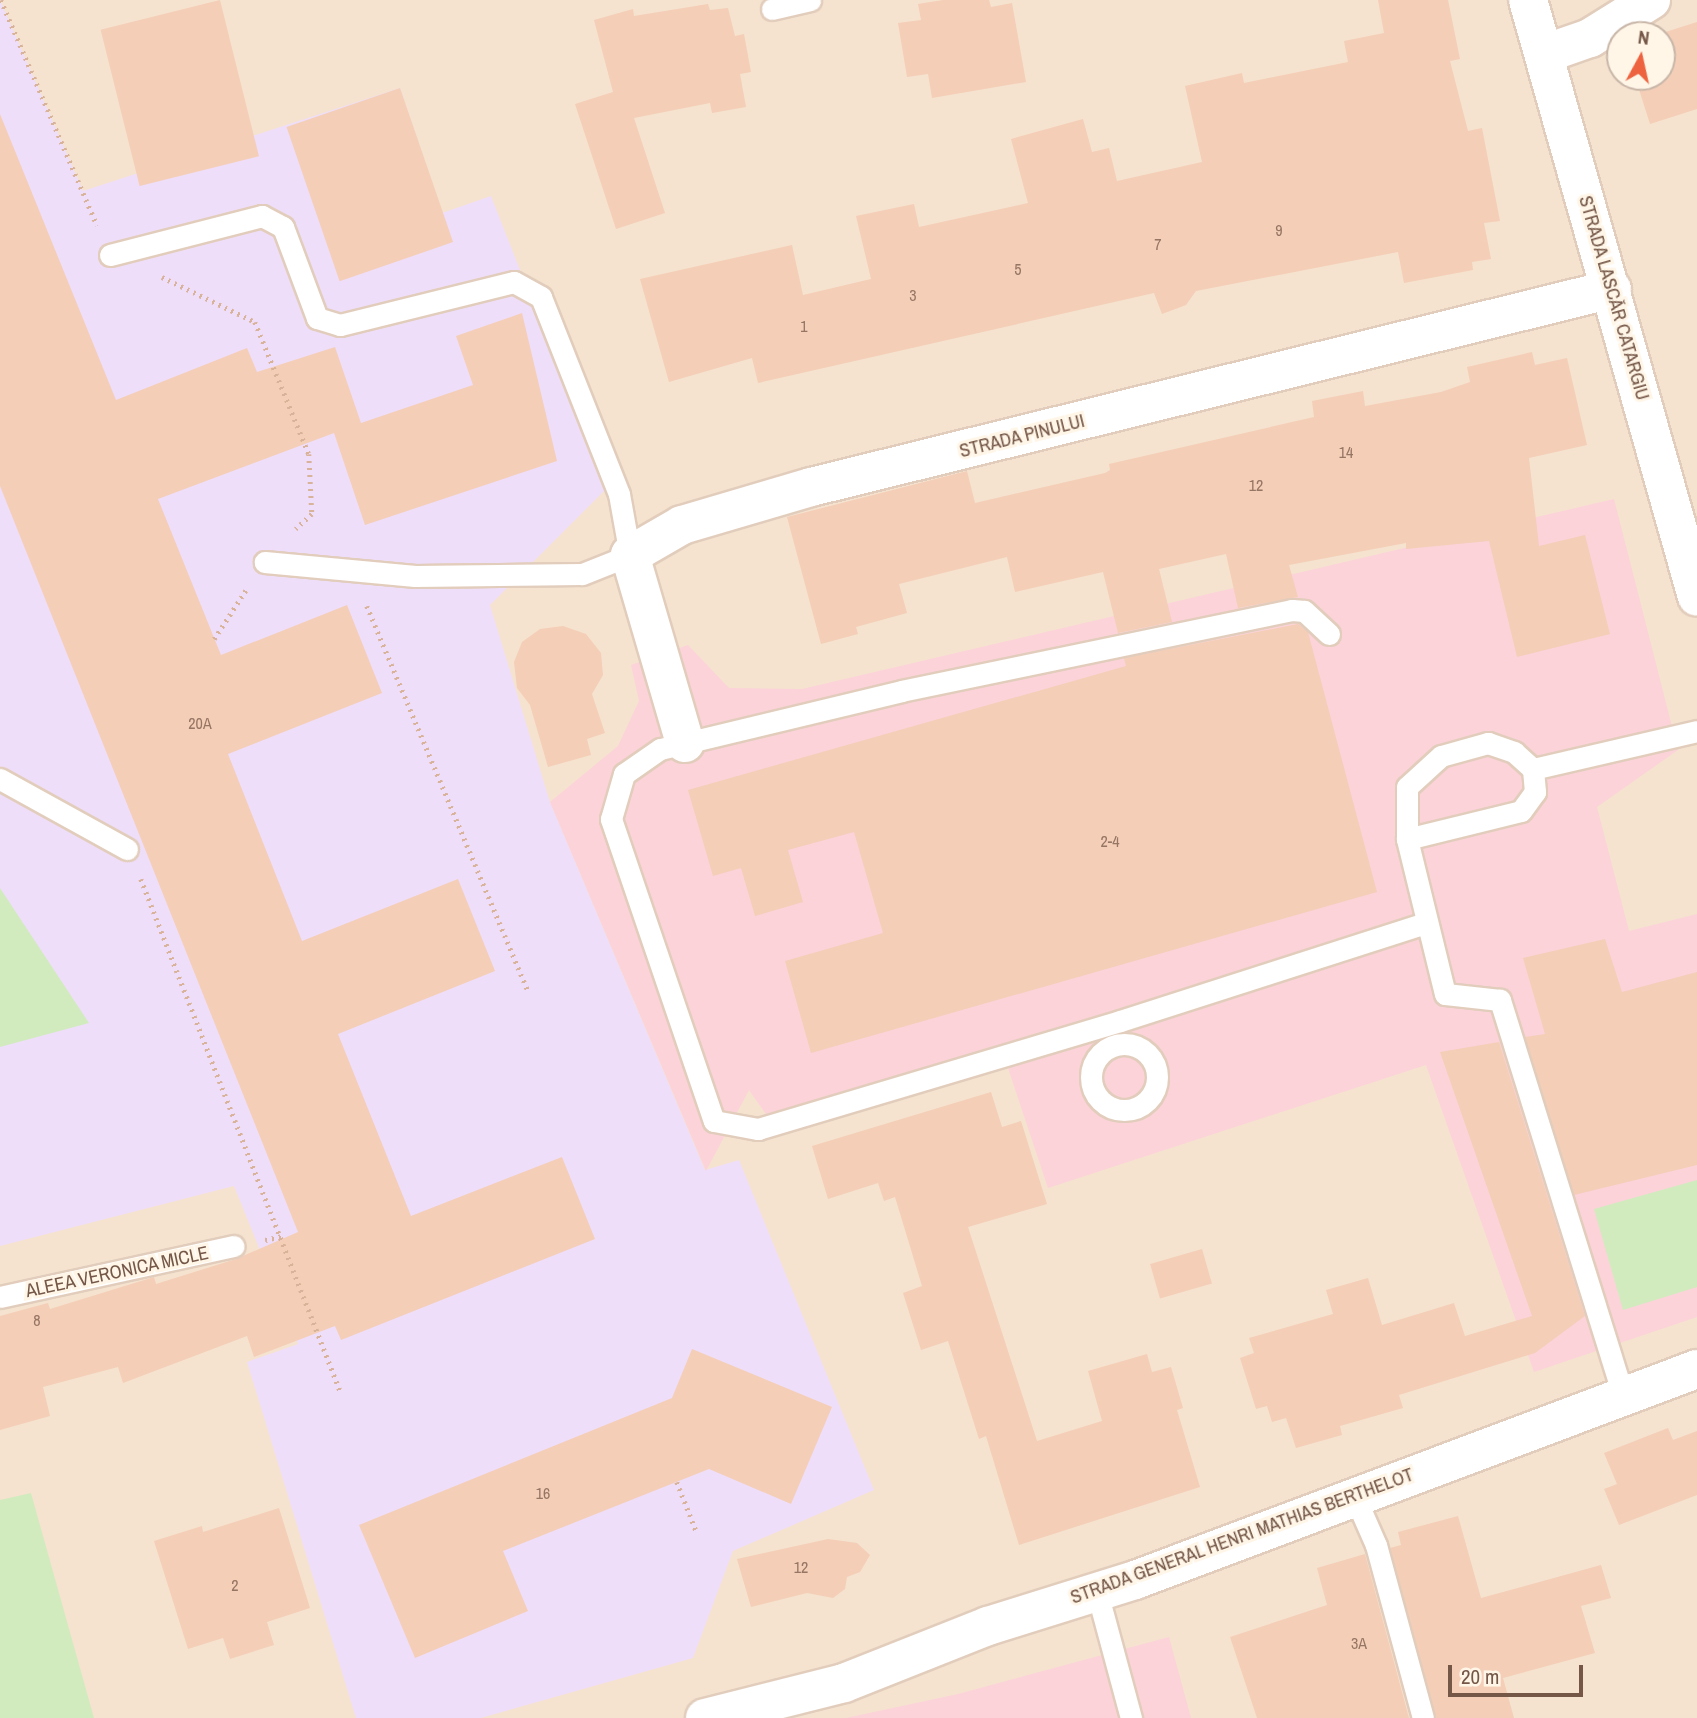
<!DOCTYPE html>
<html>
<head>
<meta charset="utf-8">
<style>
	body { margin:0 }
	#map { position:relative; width:1697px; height:1718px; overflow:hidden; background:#fdf2e1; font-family:"Archivo Narrow",sans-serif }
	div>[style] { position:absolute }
	.residential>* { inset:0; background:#f5e3cf }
	.education>* { inset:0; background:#efdef9 }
	.medical>* { inset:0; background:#fcd3d9 }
	.green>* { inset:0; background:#d1ebbf }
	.building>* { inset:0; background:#f4ceb7; transform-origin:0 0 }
	.path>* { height:4.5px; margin-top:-2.25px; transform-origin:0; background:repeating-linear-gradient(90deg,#d9b29a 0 2px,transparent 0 7px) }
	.roads { filter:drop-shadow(2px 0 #e2cdbc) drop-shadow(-2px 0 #e2cdbc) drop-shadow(0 2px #e2cdbc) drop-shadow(0 -2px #e2cdbc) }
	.lane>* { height:21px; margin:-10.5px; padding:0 10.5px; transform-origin:10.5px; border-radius:10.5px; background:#fff }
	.lane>.ring { margin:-10.5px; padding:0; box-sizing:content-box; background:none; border:21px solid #fff; border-radius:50% }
	.street>* { height:38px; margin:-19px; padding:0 19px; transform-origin:19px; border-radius:19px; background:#fff }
	.secondary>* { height:38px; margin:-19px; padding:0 19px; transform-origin:19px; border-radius:19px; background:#fff }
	span { translate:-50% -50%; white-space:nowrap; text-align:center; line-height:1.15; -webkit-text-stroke:6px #fff6e8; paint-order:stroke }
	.number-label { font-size:16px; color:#957563 }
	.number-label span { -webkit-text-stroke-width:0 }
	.street-label { font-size:19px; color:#755747 }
	.north { position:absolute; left:1606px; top:21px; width:70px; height:70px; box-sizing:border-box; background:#fff6e8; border:2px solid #c8b6a8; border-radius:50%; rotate:8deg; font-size:19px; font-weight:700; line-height:28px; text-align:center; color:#755747 }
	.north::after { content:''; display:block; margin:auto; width:24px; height:32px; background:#ee633f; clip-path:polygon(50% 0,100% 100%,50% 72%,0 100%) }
	.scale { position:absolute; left:1448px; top:1665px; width:135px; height:32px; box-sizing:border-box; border:4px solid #755747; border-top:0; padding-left:9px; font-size:21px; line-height:24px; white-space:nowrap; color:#755747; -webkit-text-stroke:5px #fff6e8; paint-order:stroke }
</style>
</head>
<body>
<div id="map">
	<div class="residential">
		<div style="clip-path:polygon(evenodd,0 0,1697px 0,1697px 1718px,0 1718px,0 0,1620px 35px,1662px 35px,1662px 77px,1620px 77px,1620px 35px)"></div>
	</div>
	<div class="education">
		<div style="clip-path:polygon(0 0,83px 191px,400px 88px,442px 213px,491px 196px,606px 489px,490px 605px,550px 802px,705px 1170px,739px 1160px,874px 1490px,733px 1551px,693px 1658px,481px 1718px,356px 1718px,247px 1362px,298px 1344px,234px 1186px,0 1246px)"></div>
	</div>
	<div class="medical">
		<div style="clip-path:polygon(1614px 499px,1678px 750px,1597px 807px,1629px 931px,1697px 914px,1697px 1317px,1534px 1372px,1426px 1065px,1048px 1188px,1003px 1053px,771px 1121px,749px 1090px,706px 1171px,550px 802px,618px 746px,639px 701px,631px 665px,688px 645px,729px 688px,802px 689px)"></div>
		<div style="clip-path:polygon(1169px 1637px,1191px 1718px,846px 1718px,958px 1694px)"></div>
	</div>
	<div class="green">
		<div style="clip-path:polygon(0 888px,89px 1023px,0 1047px)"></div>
		<div style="clip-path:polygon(1697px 1180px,1697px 1287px,1623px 1310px,1594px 1209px)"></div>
		<div style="clip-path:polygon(31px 1493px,94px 1718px,0 1718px,0 1500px)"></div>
	</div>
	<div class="building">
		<div style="left:220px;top:0;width:161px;height:123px;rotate:76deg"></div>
		<div style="clip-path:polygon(943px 0,989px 0,991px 7px,1012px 3px,1026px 82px,932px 98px,928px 74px,907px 77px,898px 23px,921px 20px,918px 4px)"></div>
		<div style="clip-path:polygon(1378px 0,1448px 0,1460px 59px,1450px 61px,1468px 131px,1482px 128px,1500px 221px,1484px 223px,1491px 259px,1472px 262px,1473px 270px,1404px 283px,1398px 252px,1196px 291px,1186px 305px,1162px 314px,1154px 293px,758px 383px,752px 358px,669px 382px,640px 279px,792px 245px,803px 295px,871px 279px,856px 216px,914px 204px,919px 227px,1028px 203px,1011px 139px,1083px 119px,1092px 152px,1109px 148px,1117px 181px,1202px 162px,1185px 86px,1242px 73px,1244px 83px,1348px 62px,1344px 41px,1384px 33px)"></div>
		<div style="clip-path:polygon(708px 4px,710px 10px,728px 8px,735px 36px,744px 34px,751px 72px,740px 74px,746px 107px,712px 113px,710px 103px,634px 118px,665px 213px,616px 229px,575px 104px,613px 92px,594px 20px,633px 9px,634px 16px)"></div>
		<div style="clip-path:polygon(1697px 22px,1697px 109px,1650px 124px,1635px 77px,1662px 77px,1662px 35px,1656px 35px)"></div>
		<div style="left:400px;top:88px;width:163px;height:120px;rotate:71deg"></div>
		<div style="clip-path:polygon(0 114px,116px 400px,247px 348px,257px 372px,335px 347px,361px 423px,473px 385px,456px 336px,522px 313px,557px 461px,365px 525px,334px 433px,158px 499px,221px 655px,347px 605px,382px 693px,228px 754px,302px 941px,458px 879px,495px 971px,338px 1034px,411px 1216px,562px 1157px,595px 1239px,341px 1340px,335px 1326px,254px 1357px,247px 1336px,123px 1383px,118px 1367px,43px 1387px,50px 1416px,0 1430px,0 1316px,48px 1303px,50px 1309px,154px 1277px,156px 1284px,236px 1259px,298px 1232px,0 486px)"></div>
		<div style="clip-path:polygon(1532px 352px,1535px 365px,1567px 358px,1587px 445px,1529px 458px,1539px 546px,1585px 535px,1610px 634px,1517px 657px,1489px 541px,1406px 549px,1406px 543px,1289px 565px,1298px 597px,1238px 608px,1226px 554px,1159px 569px,1172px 622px,1118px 633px,1103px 572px,1015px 592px,1007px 557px,899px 584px,907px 613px,856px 627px,858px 634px,821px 644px,787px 517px,967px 471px,975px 503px,1105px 473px,1110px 470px,1109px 464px,1314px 417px,1312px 401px,1363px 391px,1365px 406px,1441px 392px,1470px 382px,1467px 367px)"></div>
		<div style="clip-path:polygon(1298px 624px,1308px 632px,1377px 892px,811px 1053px,785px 961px,883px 933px,854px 832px,788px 850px,803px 902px,755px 916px,741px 868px,713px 876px,688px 790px,1126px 666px,1124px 658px)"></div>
		<div style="clip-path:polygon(563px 626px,586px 634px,601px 653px,603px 675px,592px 694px,605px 733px,587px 739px,591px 755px,548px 767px,530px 705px,517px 688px,514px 662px,522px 642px,540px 629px)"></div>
		<div style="clip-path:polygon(1605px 939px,1622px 992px,1697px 972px,1697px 1165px,1574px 1195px,1525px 1037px,1545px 1034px,1523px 958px)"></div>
		<div style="clip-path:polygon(1499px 1042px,1585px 1316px,1535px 1353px,1399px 1395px,1403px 1408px,1340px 1426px,1342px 1435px,1296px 1448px,1286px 1418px,1272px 1422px,1267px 1406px,1256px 1409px,1240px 1358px,1254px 1353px,1249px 1338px,1333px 1314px,1326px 1290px,1368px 1278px,1382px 1325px,1454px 1303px,1465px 1336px,1532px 1316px,1440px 1052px)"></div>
		<div style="clip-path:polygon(991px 1092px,1002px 1127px,1021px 1121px,1047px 1204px,968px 1227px,1037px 1441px,1102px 1421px,1088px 1371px,1147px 1354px,1152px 1372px,1171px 1367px,1183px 1408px,1177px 1410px,1200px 1487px,1019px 1545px,986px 1436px,979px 1439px,948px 1341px,921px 1350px,903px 1293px,922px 1286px,895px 1197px,884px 1201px,878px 1183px,828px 1199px,812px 1146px)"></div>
		<div style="left:1202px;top:1249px;width:36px;height:54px;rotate:74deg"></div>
		<div style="clip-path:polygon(692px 1349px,832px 1407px,791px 1504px,709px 1469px,503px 1551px,528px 1611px,415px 1658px,359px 1525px,672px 1398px)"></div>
		<div style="clip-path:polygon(1668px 1428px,1673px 1440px,1697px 1431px,1697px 1495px,1619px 1525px,1604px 1489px,1617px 1484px,1604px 1453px)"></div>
		<div style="clip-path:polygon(279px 1508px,310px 1608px,267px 1622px,274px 1645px,230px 1659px,223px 1638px,188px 1649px,154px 1541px,202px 1526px,203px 1532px)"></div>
		<div style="clip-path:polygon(1458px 1516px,1481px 1598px,1601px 1565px,1611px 1598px,1581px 1606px,1595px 1653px,1503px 1678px,1514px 1718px,1436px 1718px,1390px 1548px,1401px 1545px,1398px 1532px)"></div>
		<div style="clip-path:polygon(828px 1539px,857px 1543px,870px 1555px,860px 1572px,847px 1577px,845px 1589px,833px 1598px,807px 1593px,751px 1607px,737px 1559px)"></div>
		<div style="clip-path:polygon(1365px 1554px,1409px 1718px,1257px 1718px,1230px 1637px,1327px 1605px,1317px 1568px)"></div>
	</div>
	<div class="path">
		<div style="left:1px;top:0;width:245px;rotate:66.9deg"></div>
		<div style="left:162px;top:277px;width:103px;rotate:25.8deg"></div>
		<div style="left:255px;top:322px;width:143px;rotate:67.8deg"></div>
		<div style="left:309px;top:454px;width:60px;rotate:87.1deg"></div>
		<div style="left:312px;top:514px;width:22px;rotate:137deg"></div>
		<div style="left:367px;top:606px;width:416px;rotate:67.3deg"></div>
		<div style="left:214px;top:639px;width:59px;rotate:-56.9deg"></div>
		<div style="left:141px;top:879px;width:552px;rotate:68.74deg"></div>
		<div style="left:265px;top:1240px;width:17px;rotate:-13deg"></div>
		<div style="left:677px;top:1482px;width:55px;rotate:68.6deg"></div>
	</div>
	<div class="roads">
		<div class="lane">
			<div style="left:772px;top:9px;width:39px;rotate:-13deg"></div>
			<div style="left:110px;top:255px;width:157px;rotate:-14.4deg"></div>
			<div style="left:262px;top:216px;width:24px;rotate:28deg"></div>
			<div style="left:283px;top:227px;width:97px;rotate:69.5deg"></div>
			<div style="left:317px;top:318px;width:24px;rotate:17deg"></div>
			<div style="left:340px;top:325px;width:179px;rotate:-13.9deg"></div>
			<div style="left:514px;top:282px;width:31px;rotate:29deg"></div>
			<div style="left:541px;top:297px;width:212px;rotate:68.4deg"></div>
			<div style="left:619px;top:494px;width:62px;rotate:79.8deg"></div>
			<div style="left:630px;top:555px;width:52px;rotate:158.4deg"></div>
			<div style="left:582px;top:574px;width:167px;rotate:179.3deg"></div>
			<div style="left:415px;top:576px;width:151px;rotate:-174.7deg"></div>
			<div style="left:1329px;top:634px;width:34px;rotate:-137deg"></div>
			<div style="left:1304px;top:611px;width:12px;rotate:-175deg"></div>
			<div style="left:1292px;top:610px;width:398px;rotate:168.3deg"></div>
			<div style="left:902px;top:691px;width:249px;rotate:166.5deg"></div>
			<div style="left:660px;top:749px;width:44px;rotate:145.2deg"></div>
			<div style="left:624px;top:774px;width:47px;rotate:106.1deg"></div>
			<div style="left:611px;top:819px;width:319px;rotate:71.2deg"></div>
			<div style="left:714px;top:1121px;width:45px;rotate:10.3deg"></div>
			<div style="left:758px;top:1129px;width:378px;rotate:-16.6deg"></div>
			<div style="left:1120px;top:1021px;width:321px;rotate:-17.8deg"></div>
			<div style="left:0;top:779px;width:145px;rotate:28.9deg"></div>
			<div style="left:1407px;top:839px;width:117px;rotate:-13.8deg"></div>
			<div style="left:1521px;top:811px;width:24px;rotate:-54deg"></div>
			<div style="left:1535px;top:792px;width:23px;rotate:-95deg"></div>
			<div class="ring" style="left:1091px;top:1044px;width:45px;height:45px"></div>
			<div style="left:0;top:1297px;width:239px;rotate:-12.3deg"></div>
			<div style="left:1623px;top:1395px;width:414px;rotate:-107.3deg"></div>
			<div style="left:1500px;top:1000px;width:55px;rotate:-173.8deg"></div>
			<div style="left:1445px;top:994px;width:160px;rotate:-103.8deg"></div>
			<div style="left:1407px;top:839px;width:52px;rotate:-90deg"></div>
			<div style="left:1407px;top:787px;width:46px;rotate:-42.4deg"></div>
			<div style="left:1441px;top:756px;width:49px;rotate:-15.5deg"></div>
			<div style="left:1488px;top:743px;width:28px;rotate:19deg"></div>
			<div style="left:1514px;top:752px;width:25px;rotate:42deg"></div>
			<div style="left:1533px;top:769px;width:168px;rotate:-13deg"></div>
			<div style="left:1354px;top:1495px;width:55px;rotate:66.3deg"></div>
			<div style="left:1376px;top:1545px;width:179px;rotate:74.8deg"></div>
			<div style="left:1097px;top:1592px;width:131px;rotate:74.9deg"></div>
		</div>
		<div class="street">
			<div style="left:1544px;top:54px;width:49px;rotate:-19.2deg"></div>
			<div style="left:1590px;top:38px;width:72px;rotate:-31.9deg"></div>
			<div style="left:685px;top:743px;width:196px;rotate:-106.3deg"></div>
			<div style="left:630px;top:555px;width:60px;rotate:-30deg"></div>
			<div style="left:682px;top:525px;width:134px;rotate:-16.4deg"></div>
			<div style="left:811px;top:487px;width:825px;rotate:-13.88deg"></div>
		</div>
		<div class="secondary">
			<div style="left:1528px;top:0;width:620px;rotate:74.19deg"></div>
			<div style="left:705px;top:1718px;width:143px;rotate:-14.1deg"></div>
			<div style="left:844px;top:1683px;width:155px;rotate:-21.6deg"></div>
			<div style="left:988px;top:1626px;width:154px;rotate:-17.4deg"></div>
			<div style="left:1135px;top:1580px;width:600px;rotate:-20.58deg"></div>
		</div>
	</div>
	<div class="number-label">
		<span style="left:1279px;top:230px">9</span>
		<span style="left:1158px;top:244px">7</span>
		<span style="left:1018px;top:269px">5</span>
		<span style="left:913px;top:295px">3</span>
		<span style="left:804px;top:326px">1</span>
		<span style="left:1346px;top:452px">14</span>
		<span style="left:1256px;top:485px">12</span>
		<span style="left:200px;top:723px">20A</span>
		<span style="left:1110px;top:841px">2-4</span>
		<span style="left:37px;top:1320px">8</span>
		<span style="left:543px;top:1493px">16</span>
		<span style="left:801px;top:1567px">12</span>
		<span style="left:235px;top:1585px">2</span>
		<span style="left:1359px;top:1643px">3A</span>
	</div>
	<div class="street-label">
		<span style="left:1614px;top:298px;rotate:74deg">STRADA LASCĂR CATARGIU</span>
		<span style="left:1022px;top:436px;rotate:-14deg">STRADA PINULUI</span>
		<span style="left:117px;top:1272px;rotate:-12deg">ALEEA VERONICA MICLE</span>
		<span style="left:1242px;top:1536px;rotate:-20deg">STRADA GENERAL HENRI MATHIAS BERTHELOT</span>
	</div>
	<div class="north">N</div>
	<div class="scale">20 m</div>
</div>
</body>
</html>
